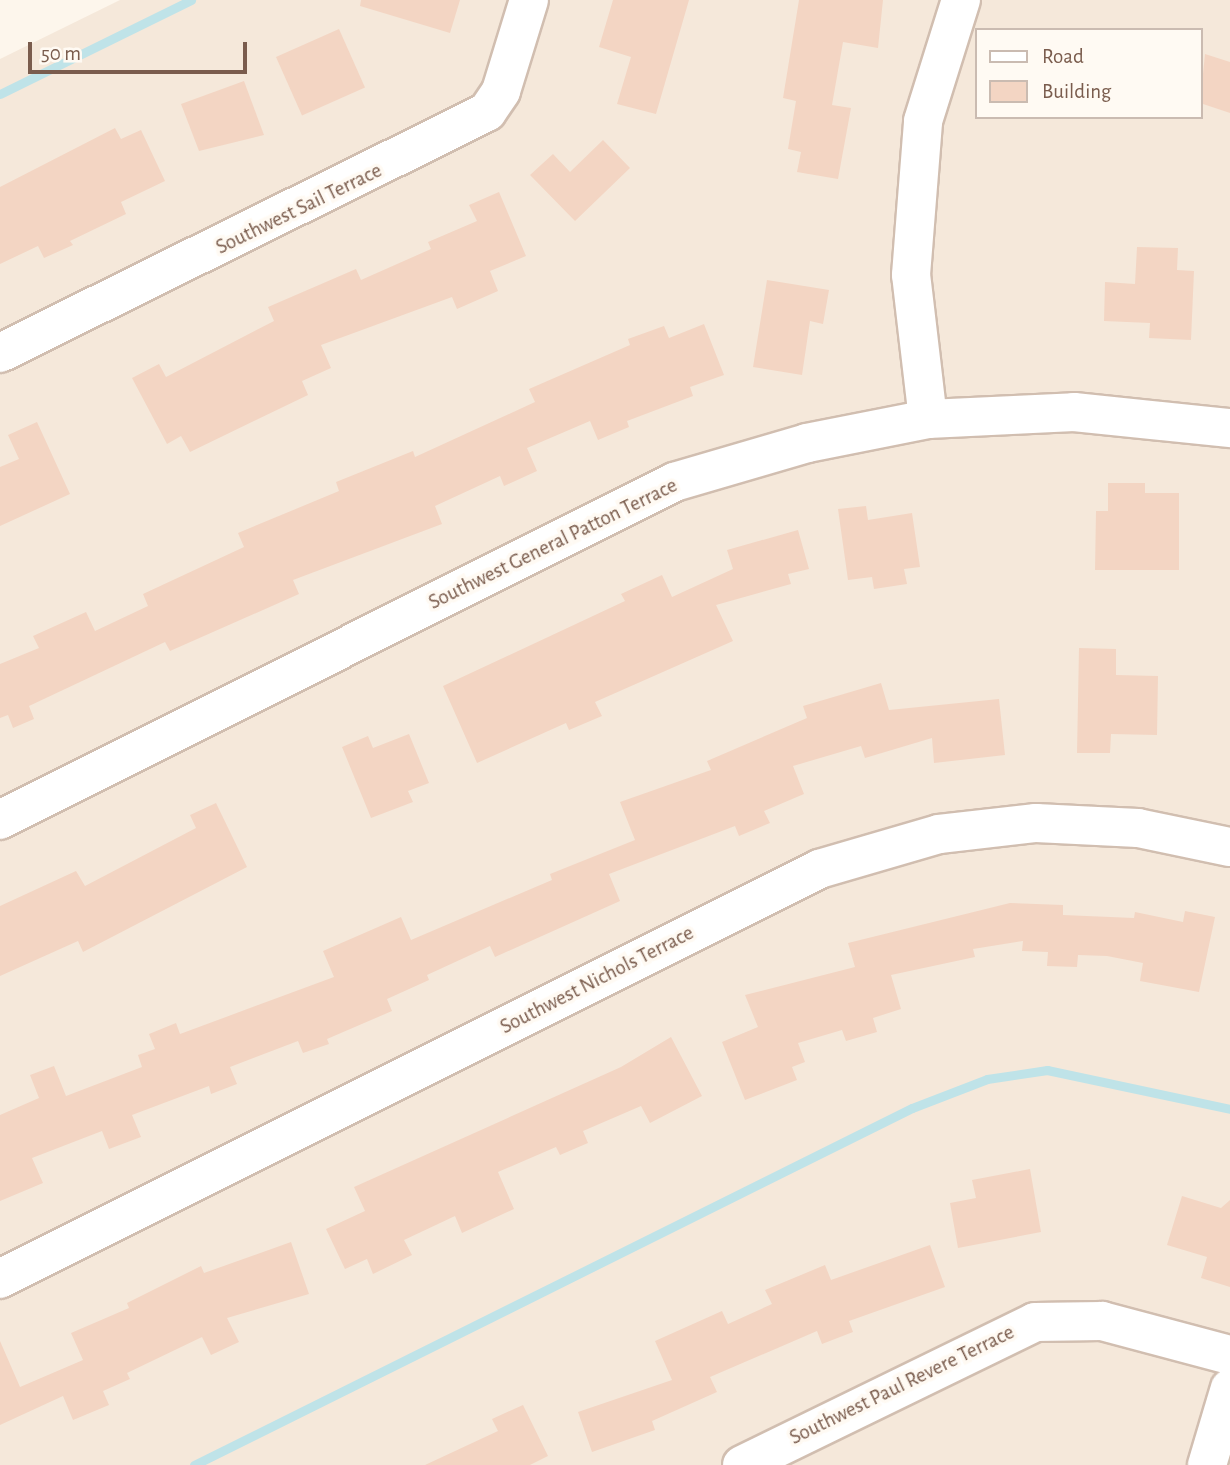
<!DOCTYPE html>
<html>
<head>
<meta charset="utf-8">
<style>
	body { margin:0 }
	#map { position:relative; width:1230px; height:1465px; overflow:hidden; background:#fdf6ec; font-family:"Alegreya Sans",sans-serif }
	div>[style] { position:absolute }
	.residential>* { inset:0; background:#f5e8da }
	.stream>* { height:9px; margin:-4.5px; padding:0 4.5px; transform-origin:4.5px; border-radius:4.5px; background:#bfe3e8 }
	.building>* { inset:0; background:#f3d5c3; transform-origin:0 0 }
	.roads { filter:drop-shadow(2px 0 #d1beb0) drop-shadow(-2px 0 #d1beb0) drop-shadow(0 2px #d1beb0) drop-shadow(0 -2px #d1beb0) }
	.minor>* { height:38px; margin:-19px; padding:0 19px; transform-origin:19px; border-radius:19px; background:#fff }
	span { translate:-50% -50%; white-space:nowrap; text-align:center; line-height:1.15; -webkit-text-stroke:7px #fffaf3; paint-order:stroke }
	.street-label { font-size:21px; color:#7a5c4d }
	.legend { position:absolute; left:975px; top:28px; width:228px; height:91px; box-sizing:border-box; background:#fffaf3; border:2px solid #cabbb1; margin:0; padding:9px 12px; list-style:none; font-size:21px; color:#7a5c4d }
	.legend li { display:flex; align-items:center; gap:14px; height:35px }
	.legend b { width:35px; border:2px solid #cabbb1 }
	.scale { position:absolute; left:28px; top:42px; width:219px; height:32px; box-sizing:border-box; border:4px solid #7a5c4d; border-top:0; padding-left:9px; font-size:21px; line-height:24px; white-space:nowrap; color:#7a5c4d; -webkit-text-stroke:5px #fffaf3; paint-order:stroke }
</style>
</head>
<body>
<div id="map">
	<div class="residential">
		<div style="clip-path:polygon(evenodd,120px 0,1230px 0,1230px 1465px,0 1465px,0 59px,120px 0,976px 30px,1200px 30px,1200px 117px,976px 117px,976px 30px)"></div>
	</div>
	<div class="stream">
		<div style="left:0;top:94px;width:213px;rotate:-26.2deg"></div>
		<div style="left:194px;top:1465px;width:802px;rotate:-26.44deg"></div>
		<div style="left:912px;top:1108px;width:80px;rotate:-21.1deg"></div>
		<div style="left:987px;top:1079px;width:61px;rotate:-8.5deg"></div>
		<div style="left:1047px;top:1070px;width:187px;rotate:12deg"></div>
	</div>
	<div class="building">
		<div style="clip-path:polygon(361px 0,460px 0,450px 33px,360px 6px)"></div>
		<div style="clip-path:polygon(613px 0,689px 0,656px 114px,617px 104px,631px 57px,599px 47px)"></div>
		<div style="clip-path:polygon(799px 0,883px 0,878px 48px,843px 42px,832px 105px,851px 108px,838px 179px,797px 172px,801px 152px,788px 149px,796px 101px,783px 98px)"></div>
		<div style="left:339px;top:29px;width:64px;height:69px;rotate:66deg"></div>
		<div style="clip-path:polygon(1205px 54px,1230px 62px,1230px 113px,1200px 103px)"></div>
		<div style="clip-path:polygon(244px 81px,264px 135px,199px 151px,181px 104px)"></div>
		<div style="clip-path:polygon(115px 128px,121px 139px,141px 130px,165px 181px,121px 202px,126px 214px,70px 241px,73px 245px,44px 258px,38px 246px,0 264px,0 187px)"></div>
		<div style="clip-path:polygon(603px 140px,630px 168px,575px 221px,530px 175px,553px 154px,570px 172px)"></div>
		<div style="clip-path:polygon(499px 192px,526px 256px,490px 271px,498px 291px,457px 309px,452px 297px,321px 345px,331px 368px,302px 381px,308px 395px,190px 452px,181px 436px,167px 444px,132px 378px,159px 364px,166px 377px,274px 321px,268px 307px,356px 269px,361px 280px,431px 249px,428px 242px,477px 221px,469px 205px)"></div>
		<div style="clip-path:polygon(1137px 247px,1178px 248px,1177px 270px,1194px 271px,1191px 340px,1149px 338px,1150px 323px,1104px 321px,1105px 282px,1135px 284px)"></div>
		<div style="clip-path:polygon(767px 280px,829px 290px,823px 324px,810px 321px,802px 375px,753px 367px)"></div>
		<div style="clip-path:polygon(704px 324px,724px 375px,690px 387px,693px 396px,627px 421px,629px 427px,598px 440px,590px 421px,527px 448px,537px 471px,504px 486px,500px 476px,435px 506px,442px 524px,293px 580px,299px 594px,170px 651px,165px 642px,29px 706px,34px 719px,13px 728px,8px 715px,0 718px,0 664px,39px 648px,33px 636px,86px 612px,95px 631px,148px 606px,143px 594px,244px 547px,238px 533px,339px 491px,336px 482px,413px 451px,415px 457px,535px 402px,529px 389px,630px 345px,628px 339px,664px 326px,669px 338px)"></div>
		<div style="clip-path:polygon(37px 422px,70px 494px,0 526px,0 467px,19px 459px,8px 435px)"></div>
		<div style="clip-path:polygon(1108px 483px,1145px 483px,1145px 493px,1179px 493px,1179px 570px,1095px 570px,1096px 511px,1108px 511px)"></div>
		<div style="clip-path:polygon(866px 506px,868px 520px,912px 513px,920px 567px,904px 569px,907px 584px,874px 589px,872px 577px,848px 580px,838px 509px)"></div>
		<div style="clip-path:polygon(798px 530px,809px 569px,788px 574px,791px 584px,716px 605px,733px 641px,595px 702px,602px 716px,569px 730px,566px 723px,477px 763px,443px 686px,625px 601px,621px 594px,662px 575px,672px 597px,733px 569px,727px 550px)"></div>
		<div style="clip-path:polygon(1079px 648px,1116px 649px,1116px 675px,1158px 676px,1157px 735px,1111px 734px,1110px 753px,1077px 753px)"></div>
		<div style="clip-path:polygon(881px 683px,889px 710px,999px 699px,1005px 755px,934px 763px,932px 738px,865px 758px,861px 746px,793px 766px,804px 794px,764px 811px,770px 823px,739px 836px,735px 826px,609px 874px,620px 901px,495px 957px,490px 946px,427px 975px,429px 980px,387px 999px,392px 1011px,327px 1039px,329px 1044px,303px 1053px,298px 1041px,230px 1067px,237px 1084px,211px 1094px,209px 1086px,132px 1115px,141px 1137px,109px 1149px,102px 1131px,32px 1158px,43px 1183px,0 1201px,0 1115px,39px 1098px,30px 1075px,54px 1066px,66px 1096px,142px 1067px,138px 1055px,155px 1049px,149px 1034px,176px 1023px,180px 1034px,334px 977px,323px 951px,401px 917px,411px 940px,552px 880px,550px 874px,635px 840px,620px 802px,711px 770px,707px 761px,807px 718px,803px 706px)"></div>
		<div style="clip-path:polygon(409px 734px,429px 783px,408px 791px,413px 802px,371px 818px,342px 747px,368px 736px,373px 748px)"></div>
		<div style="clip-path:polygon(216px 803px,247px 867px,83px 952px,78px 941px,0 976px,0 906px,76px 871px,85px 886px,196px 828px,190px 815px)"></div>
		<div style="clip-path:polygon(1010px 903px,1063px 905px,1063px 915px,1134px 918px,1135px 912px,1183px 922px,1185px 911px,1215px 917px,1199px 992px,1140px 981px,1143px 963px,1107px 956px,1078px 955px,1077px 967px,1047px 966px,1048px 952px,1022px 951px,1023px 941px,973px 949px,975px 957px,891px 975px,901px 1009px,873px 1018px,877px 1032px,846px 1041px,842px 1030px,798px 1043px,805px 1062px,792px 1067px,797px 1080px,745px 1100px,722px 1042px,758px 1027px,745px 995px,855px 967px,848px 943px)"></div>
		<div style="clip-path:polygon(671px 1037px,702px 1096px,650px 1123px,641px 1106px,583px 1131px,588px 1143px,560px 1155px,556px 1147px,498px 1172px,514px 1209px,462px 1233px,455px 1216px,404px 1240px,412px 1255px,373px 1274px,367px 1259px,345px 1269px,326px 1229px,365px 1211px,354px 1187px,621px 1067px)"></div>
		<div style="clip-path:polygon(1030px 1169px,1041px 1232px,958px 1248px,950px 1203px,976px 1198px,972px 1180px)"></div>
		<div style="clip-path:polygon(1182px 1196px,1221px 1208px,1230px 1200px,1230px 1287px,1201px 1278px,1207px 1257px,1167px 1245px)"></div>
		<div style="clip-path:polygon(291px 1242px,309px 1294px,227px 1318px,239px 1342px,211px 1355px,202px 1337px,127px 1373px,130px 1379px,103px 1391px,109px 1405px,73px 1420px,63px 1396px,0 1425px,0 1341px,20px 1387px,83px 1360px,71px 1333px,129px 1308px,127px 1303px,201px 1266px,204px 1273px)"></div>
		<div style="clip-path:polygon(930px 1245px,945px 1287px,849px 1321px,853px 1332px,822px 1344px,817px 1331px,710px 1377px,717px 1392px,652px 1421px,655px 1430px,592px 1452px,578px 1412px,672px 1380px,655px 1341px,722px 1311px,728px 1324px,772px 1304px,765px 1290px,825px 1265px,831px 1280px)"></div>
		<div style="clip-path:polygon(523px 1405px,548px 1456px,530px 1465px,425px 1465px,498px 1431px,492px 1419px)"></div>
	</div>
	<div class="roads">
		<div class="minor">
			<div style="left:0;top:353px;width:543px;rotate:-26.33deg"></div>
			<div style="left:487px;top:112px;width:25px;rotate:-56deg"></div>
			<div style="left:501px;top:91px;width:95px;rotate:-72.9deg"></div>
			<div style="left:928px;top:419px;width:145px;rotate:-96.7deg"></div>
			<div style="left:911px;top:275px;width:154px;rotate:-85.5deg"></div>
			<div style="left:923px;top:121px;width:127px;rotate:-72.6deg"></div>
			<div style="left:0;top:820px;width:754px;rotate:-26.63deg"></div>
			<div style="left:674px;top:482px;width:139px;rotate:-16.3deg"></div>
			<div style="left:807px;top:443px;width:123px;rotate:-11.2deg"></div>
			<div style="left:928px;top:419px;width:146px;rotate:-2.7deg"></div>
			<div style="left:1074px;top:412px;width:157px;rotate:5.9deg"></div>
			<div style="left:0;top:1279px;width:916px;rotate:-26.59deg"></div>
			<div style="left:819px;top:869px;width:125px;rotate:-16.3deg"></div>
			<div style="left:939px;top:834px;width:98px;rotate:-6.5deg"></div>
			<div style="left:1036px;top:823px;width:102px;rotate:2.8deg"></div>
			<div style="left:1138px;top:828px;width:94px;rotate:11.7deg"></div>
			<div style="left:742px;top:1465px;width:326px;rotate:-26deg"></div>
			<div style="left:1035px;top:1322px;width:67px;rotate:-0.9deg"></div>
			<div style="left:1102px;top:1321px;width:132px;rotate:14.9deg"></div>
			<div style="left:1207px;top:1465px;width:80px;rotate:-73.4deg"></div>
		</div>
	</div>
	<div class="street-label">
		<span style="left:299px;top:209px;rotate:-26deg">Southwest Sail Terrace</span>
		<span style="left:553px;top:544px;rotate:-26deg">Southwest General Patton Terrace</span>
		<span style="left:597px;top:980px;rotate:-27deg">Southwest Nichols Terrace</span>
		<span style="left:902px;top:1385px;rotate:-26deg">Southwest Paul Revere Terrace</span>
	</div>
	<ul class="legend">
	<li><b style="height:9px;background:#fff"></b>Road</li>
	<li><b style="height:19px;background:#f3d5c3"></b>Building</li>
	</ul>
	<div class="scale">50 m</div>
</div>
</body>
</html>
